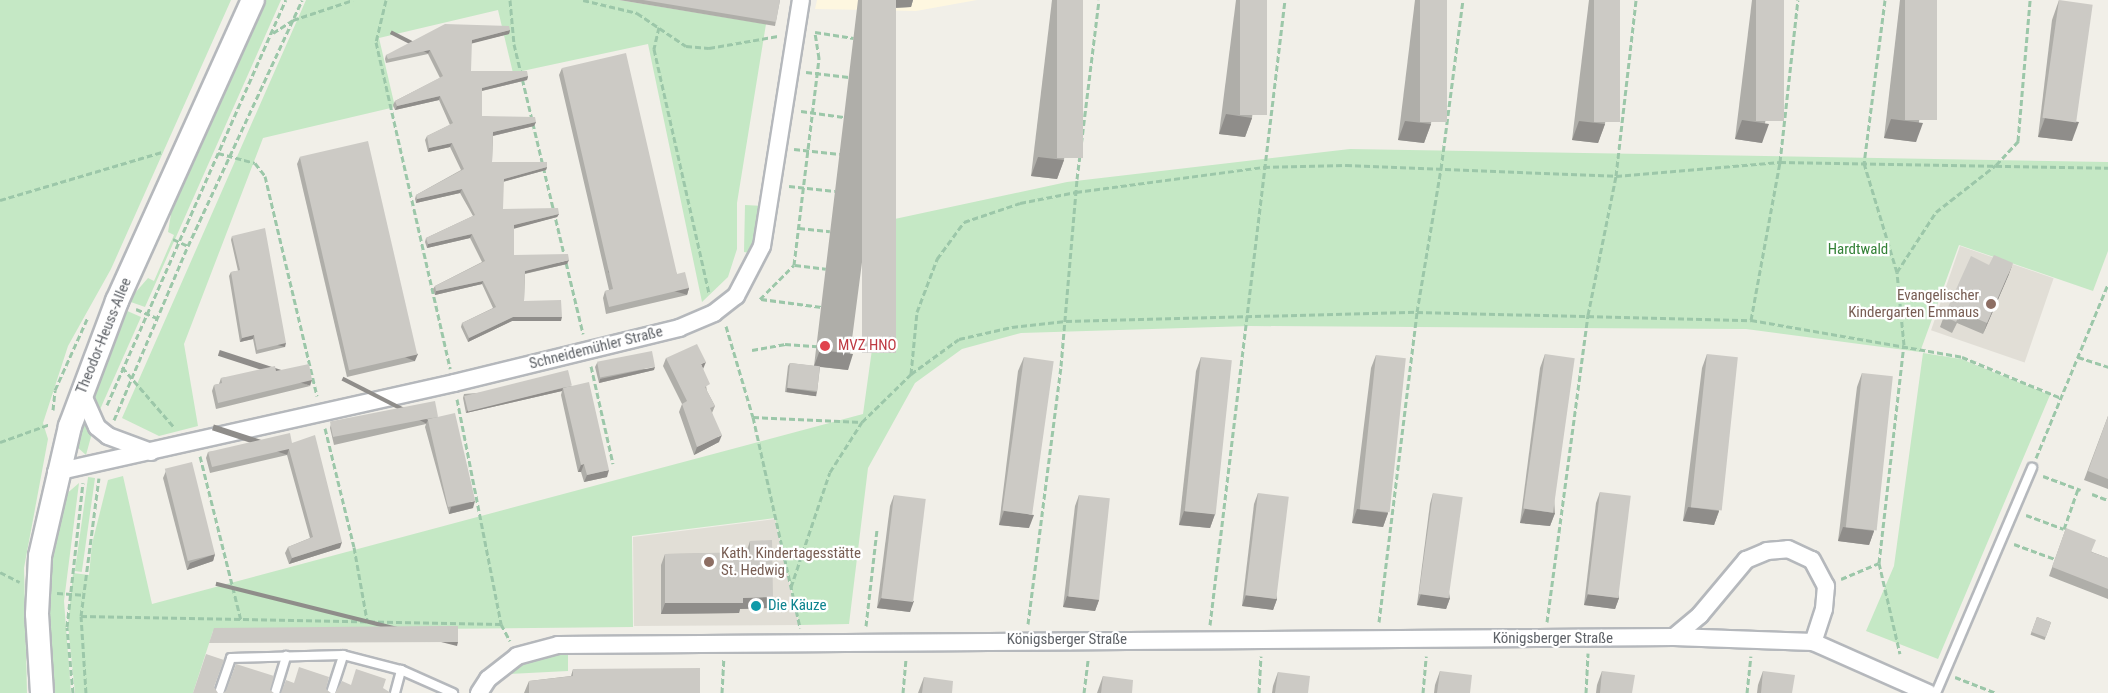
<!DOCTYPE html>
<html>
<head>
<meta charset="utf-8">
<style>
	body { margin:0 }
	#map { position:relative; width:2108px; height:693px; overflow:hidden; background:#f1efe8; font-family:"Roboto Condensed",sans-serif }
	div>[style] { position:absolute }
	.commercial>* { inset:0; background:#fef7e0 }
	.education>* { inset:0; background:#e1ded6; transform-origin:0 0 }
	.green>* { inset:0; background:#c5e8c5; transform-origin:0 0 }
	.path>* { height:3px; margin-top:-1.5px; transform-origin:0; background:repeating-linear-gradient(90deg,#9cc7a9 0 6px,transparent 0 9px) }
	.roads { filter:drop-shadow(2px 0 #b5b8bc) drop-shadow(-2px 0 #b5b8bc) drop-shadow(0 2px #b5b8bc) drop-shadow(0 -2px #b5b8bc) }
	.service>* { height:8px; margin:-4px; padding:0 4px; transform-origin:4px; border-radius:4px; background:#fff }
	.minor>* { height:16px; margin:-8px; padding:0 8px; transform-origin:8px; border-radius:8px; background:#fff }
	.secondary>* { height:22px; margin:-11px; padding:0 11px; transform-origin:11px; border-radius:11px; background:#fff }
	.wall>* { inset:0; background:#afaea9; transform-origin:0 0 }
	.shaded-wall>* { inset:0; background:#8f8d8a; transform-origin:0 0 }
	.building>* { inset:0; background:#cccac5; transform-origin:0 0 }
	.dots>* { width:16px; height:16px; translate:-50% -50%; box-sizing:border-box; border:3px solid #fff; border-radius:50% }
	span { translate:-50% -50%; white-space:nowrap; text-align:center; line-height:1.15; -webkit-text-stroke:4.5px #fff; paint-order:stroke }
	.park-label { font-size:15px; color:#348238 }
	.education-label { font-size:15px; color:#785e54 }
	.right { translate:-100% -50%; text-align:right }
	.left { translate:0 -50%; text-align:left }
	.street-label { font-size:15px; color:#5f6368 }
	.health-label { font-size:15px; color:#be3a42 }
	.culture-label { font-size:15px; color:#0d838f }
</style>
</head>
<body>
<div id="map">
	<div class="commercial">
		<div style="clip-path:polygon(817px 0,977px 0,916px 11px,815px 9px)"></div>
	</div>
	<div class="education">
		<div style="left:1960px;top:246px;width:99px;height:89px;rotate:19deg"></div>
		<div style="clip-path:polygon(775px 519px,799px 625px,634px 626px,633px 537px)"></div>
	</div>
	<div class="green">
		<div style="clip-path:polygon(0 0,231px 0,111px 269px,68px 346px,43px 423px,48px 439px,24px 568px,27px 693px,0 693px)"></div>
		<div style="clip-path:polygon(264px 0,281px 0,145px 307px,128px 301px,148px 278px,154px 281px,174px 235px,168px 232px,173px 202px)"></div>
		<div style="clip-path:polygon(306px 0,619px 0,766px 24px,737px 203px,737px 249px,728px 277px,702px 302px,648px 44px,513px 73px,498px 10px,379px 38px,395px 107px,263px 138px,184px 344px,198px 426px,159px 436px,122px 418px)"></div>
		<div style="clip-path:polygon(1350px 149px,2108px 162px,2108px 251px,2093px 291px,1959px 245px,1920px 352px,1746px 329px,1250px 326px,1021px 333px,962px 349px,915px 383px,868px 468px,849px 624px,800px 625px,775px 518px,632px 536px,633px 627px,213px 631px,193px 693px,75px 693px,68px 625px,73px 573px,89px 575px,92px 544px,108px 480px,123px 476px,152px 604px,863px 414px,890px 220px,1067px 182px)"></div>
		<div style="clip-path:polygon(745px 205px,765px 206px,750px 253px,744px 252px)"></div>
		<div style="clip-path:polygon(125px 310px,141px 317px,98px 414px,94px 391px)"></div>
		<div style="clip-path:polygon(1923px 353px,1961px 359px,2050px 395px,1938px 659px,1866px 631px,1894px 566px)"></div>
		<div style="clip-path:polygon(86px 424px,92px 433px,86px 455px,76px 446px,82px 425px)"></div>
		<div style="left:95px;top:478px;width:95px;height:7px;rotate:98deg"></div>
		<div style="clip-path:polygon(79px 483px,64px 601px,71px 693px,52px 693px,47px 612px,53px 538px,64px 496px)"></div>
		<div style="clip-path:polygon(556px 653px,568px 653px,568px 671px,509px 674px,529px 661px)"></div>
	</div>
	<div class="path">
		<div style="left:386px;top:0;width:43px;rotate:103.4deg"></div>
		<div style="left:376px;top:42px;width:335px;rotate:77.2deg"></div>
		<div style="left:510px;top:0;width:44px;rotate:84.8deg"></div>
		<div style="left:514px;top:44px;width:298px;rotate:76.6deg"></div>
		<div style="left:583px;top:0;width:56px;rotate:13.5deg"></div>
		<div style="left:637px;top:13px;width:59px;rotate:34deg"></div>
		<div style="left:686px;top:46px;width:23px;rotate:5deg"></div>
		<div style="left:709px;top:48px;width:70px;rotate:-9.9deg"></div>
		<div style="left:1885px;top:0;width:164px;rotate:97.3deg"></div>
		<div style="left:1864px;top:163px;width:114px;rotate:73.2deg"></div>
		<div style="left:659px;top:27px;width:23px;rotate:103deg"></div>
		<div style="left:654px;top:49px;width:251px;rotate:77.3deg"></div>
		<div style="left:815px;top:32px;width:39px;rotate:9deg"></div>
		<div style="left:273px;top:33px;width:24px;rotate:-33deg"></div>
		<div style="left:293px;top:20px;width:63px;rotate:-18.4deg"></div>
		<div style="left:806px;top:72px;width:43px;rotate:6.6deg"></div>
		<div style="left:801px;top:111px;width:43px;rotate:7.9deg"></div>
		<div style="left:794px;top:149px;width:46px;rotate:6.2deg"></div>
		<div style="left:218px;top:153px;width:38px;rotate:15deg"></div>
		<div style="left:255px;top:163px;width:16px;rotate:52deg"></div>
		<div style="left:265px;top:176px;width:226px;rotate:76.7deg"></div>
		<div style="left:789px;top:186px;width:46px;rotate:6.2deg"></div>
		<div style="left:0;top:200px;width:169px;rotate:-16.5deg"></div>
		<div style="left:799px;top:228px;width:31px;rotate:6deg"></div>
		<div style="left:173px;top:239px;width:17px;rotate:25deg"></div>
		<div style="left:795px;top:265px;width:31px;rotate:7deg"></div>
		<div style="left:760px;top:299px;width:48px;rotate:-45deg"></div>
		<div style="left:794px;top:265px;width:209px;rotate:-83.1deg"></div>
		<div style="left:819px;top:58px;width:26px;rotate:-99deg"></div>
		<div style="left:761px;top:299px;width:61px;rotate:7.6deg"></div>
		<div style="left:136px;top:309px;width:25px;rotate:23deg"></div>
		<div style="left:1751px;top:320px;width:161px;rotate:-79.6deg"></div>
		<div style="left:1780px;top:162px;width:163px;rotate:-83.7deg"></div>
		<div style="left:726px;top:326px;width:95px;rotate:73.5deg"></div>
		<div style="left:753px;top:417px;width:216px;rotate:77.4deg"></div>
		<div style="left:752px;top:350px;width:34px;rotate:-10deg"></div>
		<div style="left:785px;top:344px;width:32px;rotate:4deg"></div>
		<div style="left:2078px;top:357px;width:32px;rotate:18deg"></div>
		<div style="left:591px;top:366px;width:100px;rotate:77.3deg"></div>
		<div style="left:122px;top:367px;width:79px;rotate:49.1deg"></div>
		<div style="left:911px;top:374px;width:62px;rotate:-84.5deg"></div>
		<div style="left:917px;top:312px;width:57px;rotate:-69.3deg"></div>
		<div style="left:937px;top:259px;width:46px;rotate:-53.9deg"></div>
		<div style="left:964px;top:222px;width:59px;rotate:-18.7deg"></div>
		<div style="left:1020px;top:203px;width:57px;rotate:-11.1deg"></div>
		<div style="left:1076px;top:192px;width:190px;rotate:-7.6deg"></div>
		<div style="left:1264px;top:167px;width:82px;rotate:-1.4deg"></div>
		<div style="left:1346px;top:165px;width:270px;rotate:2.3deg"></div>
		<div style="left:1616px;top:176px;width:165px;rotate:-4.9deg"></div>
		<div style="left:1780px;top:162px;width:328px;rotate:1deg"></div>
		<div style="left:457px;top:399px;width:229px;rotate:78.9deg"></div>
		<div style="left:501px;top:624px;width:19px;rotate:62deg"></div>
		<div style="left:107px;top:405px;width:443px;rotate:-66.2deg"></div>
		<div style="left:53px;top:410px;width:20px;rotate:-84deg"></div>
		<div style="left:55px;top:390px;width:80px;rotate:-65.7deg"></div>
		<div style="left:753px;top:417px;width:109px;rotate:2.6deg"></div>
		<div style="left:114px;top:420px;width:189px;rotate:-67deg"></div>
		<div style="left:188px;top:246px;width:271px;rotate:-65.1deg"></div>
		<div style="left:325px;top:428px;width:122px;rotate:76.3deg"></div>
		<div style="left:354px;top:547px;width:74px;rotate:79.9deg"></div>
		<div style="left:0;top:442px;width:53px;rotate:-19.8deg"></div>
		<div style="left:200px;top:456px;width:169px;rotate:76deg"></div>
		<div style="left:2036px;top:458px;width:188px;rotate:-67.5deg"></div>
		<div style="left:2043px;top:476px;width:40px;rotate:20.2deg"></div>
		<div style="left:2092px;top:494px;width:17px;rotate:21deg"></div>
		<div style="left:2026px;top:515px;width:40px;rotate:20.2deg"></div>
		<div style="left:2064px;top:529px;width:42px;rotate:-70.7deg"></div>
		<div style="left:2014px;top:544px;width:44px;rotate:20.1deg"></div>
		<div style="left:1879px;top:563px;width:93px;rotate:77deg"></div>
		<div style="left:0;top:572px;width:22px;rotate:27deg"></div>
		<div style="left:1841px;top:579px;width:41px;rotate:-22.8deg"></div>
		<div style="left:1879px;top:563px;width:219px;rotate:-83.5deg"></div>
		<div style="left:1904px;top:345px;width:73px;rotate:-95.5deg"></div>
		<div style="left:1897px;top:272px;width:72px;rotate:-57deg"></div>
		<div style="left:1936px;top:212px;width:76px;rotate:-38.1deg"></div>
		<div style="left:1996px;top:165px;width:33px;rotate:-47deg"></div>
		<div style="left:2018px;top:141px;width:142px;rotate:-85.1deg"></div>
		<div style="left:791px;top:587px;width:121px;rotate:-71.3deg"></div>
		<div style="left:830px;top:472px;width:59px;rotate:-57.4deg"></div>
		<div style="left:862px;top:422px;width:69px;rotate:-44.4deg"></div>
		<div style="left:911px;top:374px;width:59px;rotate:-36.1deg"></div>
		<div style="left:959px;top:339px;width:54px;rotate:-12.8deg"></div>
		<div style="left:1012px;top:327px;width:54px;rotate:-6.3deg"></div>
		<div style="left:1066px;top:321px;width:351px;rotate:-1.5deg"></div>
		<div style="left:1417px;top:312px;width:334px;rotate:1.4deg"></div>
		<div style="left:1751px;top:320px;width:214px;rotate:9.9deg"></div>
		<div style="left:1962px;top:357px;width:107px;rotate:22.5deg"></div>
		<div style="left:57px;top:593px;width:26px;rotate:4deg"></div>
		<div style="left:81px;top:616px;width:420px;rotate:1.1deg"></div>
		<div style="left:1379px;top:622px;width:312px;rotate:-83deg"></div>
		<div style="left:1417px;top:312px;width:145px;rotate:-80.5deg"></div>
		<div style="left:1441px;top:169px;width:170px;rotate:-82.6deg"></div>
		<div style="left:1547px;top:622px;width:310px;rotate:-82.4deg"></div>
		<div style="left:1588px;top:315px;width:142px;rotate:-78.6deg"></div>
		<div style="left:1616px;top:176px;width:177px;rotate:-83.5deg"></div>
		<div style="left:1028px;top:624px;width:260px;rotate:-82.7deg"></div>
		<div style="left:1061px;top:366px;width:188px;rotate:-85.1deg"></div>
		<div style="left:1077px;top:179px;width:180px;rotate:-83deg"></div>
		<div style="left:1210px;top:625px;width:629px;rotate:-83.16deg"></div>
		<div style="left:866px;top:626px;width:97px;rotate:-83.5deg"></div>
		<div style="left:1955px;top:677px;width:44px;rotate:21.3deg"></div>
		<div style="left:73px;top:693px;width:66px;rotate:-95.2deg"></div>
		<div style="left:67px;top:627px;width:145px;rotate:-83.7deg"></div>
		<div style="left:86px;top:693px;width:77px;rotate:-93.7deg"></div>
		<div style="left:81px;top:616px;width:139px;rotate:-82.6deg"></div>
		<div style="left:722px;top:693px;width:34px;rotate:-87deg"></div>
		<div style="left:903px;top:693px;width:34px;rotate:-85deg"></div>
		<div style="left:1084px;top:693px;width:34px;rotate:-83deg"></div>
		<div style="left:1259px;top:693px;width:37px;rotate:-87deg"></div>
		<div style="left:1423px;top:693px;width:37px;rotate:-85deg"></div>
		<div style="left:1586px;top:693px;width:40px;rotate:-87.1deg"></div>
		<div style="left:1747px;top:693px;width:37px;rotate:-84deg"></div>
	</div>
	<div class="roads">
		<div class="service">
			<div style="left:219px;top:693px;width:37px;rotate:-71deg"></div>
			<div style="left:231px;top:658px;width:112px;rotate:-1.5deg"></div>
			<div style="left:343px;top:655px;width:60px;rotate:14.5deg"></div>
			<div style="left:401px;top:670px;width:57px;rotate:23.9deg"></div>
			<div style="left:275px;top:693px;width:39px;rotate:-73deg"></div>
			<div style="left:331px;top:693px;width:40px;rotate:-72deg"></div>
			<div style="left:395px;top:693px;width:24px;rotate:-75deg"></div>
			<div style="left:1936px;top:693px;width:245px;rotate:-66.9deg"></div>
		</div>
		<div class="minor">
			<div style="left:81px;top:391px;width:39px;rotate:66deg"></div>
			<div style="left:97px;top:427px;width:14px;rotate:39deg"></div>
			<div style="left:108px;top:436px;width:46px;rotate:20.4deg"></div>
			<div style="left:56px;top:472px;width:408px;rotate:-12.6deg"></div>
			<div style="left:454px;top:383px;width:232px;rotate:-13.7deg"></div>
			<div style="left:679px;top:328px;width:38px;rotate:-23deg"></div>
			<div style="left:714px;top:313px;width:28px;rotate:-38deg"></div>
			<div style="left:736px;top:296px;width:56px;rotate:-62.5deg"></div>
			<div style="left:762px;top:246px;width:249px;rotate:-81deg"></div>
			<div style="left:1674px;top:637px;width:34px;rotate:-40deg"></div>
			<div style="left:1700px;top:615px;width:72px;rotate:-50.1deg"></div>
			<div style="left:1746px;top:560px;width:23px;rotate:-23deg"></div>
			<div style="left:1767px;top:551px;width:21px;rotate:-5deg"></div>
			<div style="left:1788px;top:549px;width:26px;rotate:25deg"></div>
			<div style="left:1812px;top:560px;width:30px;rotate:62deg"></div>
			<div style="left:1826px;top:586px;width:23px;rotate:95deg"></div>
			<div style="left:1824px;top:609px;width:35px;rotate:108deg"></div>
			<div style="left:479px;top:693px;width:17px;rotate:-57deg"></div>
			<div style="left:488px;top:679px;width:37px;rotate:-38deg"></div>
			<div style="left:517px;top:656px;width:42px;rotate:-15deg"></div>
			<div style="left:558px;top:645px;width:1116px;rotate:-0.41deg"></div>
			<div style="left:1674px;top:637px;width:139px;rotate:2.1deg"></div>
			<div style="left:1813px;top:642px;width:126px;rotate:23.9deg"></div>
		</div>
		<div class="secondary">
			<div style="left:42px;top:693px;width:79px;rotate:-93.6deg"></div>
			<div style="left:37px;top:614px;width:58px;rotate:-87deg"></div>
			<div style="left:40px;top:556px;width:133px;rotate:-77deg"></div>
			<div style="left:70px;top:426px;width:134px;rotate:-69.4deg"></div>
			<div style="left:117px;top:301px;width:330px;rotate:-65.7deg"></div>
		</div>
	</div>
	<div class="wall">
		<div style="clip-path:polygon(619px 0,780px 0,775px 26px)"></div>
		<div style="clip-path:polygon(839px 0,913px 0,911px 7px,895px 8px,848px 370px,820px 367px,817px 392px,815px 396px,785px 392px,788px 366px,790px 363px,814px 366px,858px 0)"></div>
		<div style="clip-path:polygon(1052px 0,1083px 0,1064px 160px,1057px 179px,1031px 176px)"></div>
		<div style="clip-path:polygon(1236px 0,1267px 0,1252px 118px,1245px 137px,1219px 134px)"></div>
		<div style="clip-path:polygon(1415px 0,1447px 0,1431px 124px,1424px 143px,1398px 140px)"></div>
		<div style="clip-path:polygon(1589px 0,1620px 0,1605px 124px,1598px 143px,1572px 140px)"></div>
		<div style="clip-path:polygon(1752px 0,1784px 0,1762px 143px,1735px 139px)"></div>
		<div style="clip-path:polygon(1900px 0,1937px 0,1916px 142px,1884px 138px)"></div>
		<div style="clip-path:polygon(2059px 0,2072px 141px,2038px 137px,2052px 20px)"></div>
		<div style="clip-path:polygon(510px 30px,509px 34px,471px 43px,471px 71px,528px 76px,527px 80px,482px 91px,482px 116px,536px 122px,534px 126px,493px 136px,492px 162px,547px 167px,546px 170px,503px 182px,503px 209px,559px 214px,557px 217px,514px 228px,514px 255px,567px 264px,525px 274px,524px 301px,561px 321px,512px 321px,468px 342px,461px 327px,462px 323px,493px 308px,482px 284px,435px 295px,433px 289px,435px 286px,482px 262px,470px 238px,427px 248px,425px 242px,426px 238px,473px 216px,460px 193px,416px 203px,415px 199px,416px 195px,461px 170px,450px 147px,428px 152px,425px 140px,427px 136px,450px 125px,439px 100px,395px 110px,393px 105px,395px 101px,440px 78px,428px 54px,386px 63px,385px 59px,386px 55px)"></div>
		<div style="clip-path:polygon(562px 68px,677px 274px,689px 288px,687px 295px,606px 314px,603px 298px,605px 291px,609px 290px,559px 75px)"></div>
		<div style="clip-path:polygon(300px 157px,415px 361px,347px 377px,297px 164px)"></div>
		<div style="clip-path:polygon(232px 236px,285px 347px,256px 354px,253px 339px,240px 342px,229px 276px,231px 272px,238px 271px,231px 240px)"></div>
		<div style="clip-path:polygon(2009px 274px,1983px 334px,1957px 323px,1952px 333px,1940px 327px,1944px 316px)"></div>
		<div style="clip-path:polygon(1545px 354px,1555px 513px,1550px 526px,1520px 523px,1540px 368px)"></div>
		<div style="clip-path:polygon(1707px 354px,1719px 511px,1714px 525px,1683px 521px,1702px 368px)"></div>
		<div style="clip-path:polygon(1376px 355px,1388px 513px,1383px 527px,1352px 523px,1371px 368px)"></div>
		<div style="clip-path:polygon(1024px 357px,1029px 528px,999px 525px,1018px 371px)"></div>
		<div style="clip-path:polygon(1201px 357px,1215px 514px,1210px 528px,1179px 525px,1196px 371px)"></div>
		<div style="clip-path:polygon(666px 358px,703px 369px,707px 391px,715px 406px,712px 413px,719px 442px,694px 455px,679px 412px,682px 404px,663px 366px)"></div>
		<div style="clip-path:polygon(597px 363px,654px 370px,599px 383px,595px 367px)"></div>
		<div style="clip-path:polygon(276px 371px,310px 386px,216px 409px,212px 391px,214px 385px,219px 384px,221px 378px)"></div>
		<div style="clip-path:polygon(1862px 373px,1874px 531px,1869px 545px,1838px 541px,1857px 387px)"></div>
		<div style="clip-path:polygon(572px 386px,607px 477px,584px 482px,581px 472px,578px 472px,561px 395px,562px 391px,466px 413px,463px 398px,464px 394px)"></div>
		<div style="clip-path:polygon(2108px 416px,2108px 489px,2084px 480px)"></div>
		<div style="clip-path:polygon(438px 417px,473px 508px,449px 514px,425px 427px,426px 424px,334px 445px,330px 428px,331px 424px)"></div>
		<div style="clip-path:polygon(292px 443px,340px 548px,289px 564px,285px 553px,288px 547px,310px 538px,287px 455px,210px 473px,206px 458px,208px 452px)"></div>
		<div style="clip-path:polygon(166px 471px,215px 554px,213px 561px,187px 570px,163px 478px)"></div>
		<div style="clip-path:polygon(1600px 492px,1619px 598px,1615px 609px,1584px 605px,1596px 503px)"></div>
		<div style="clip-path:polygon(1258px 493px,1277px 599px,1273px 610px,1242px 606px,1254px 504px)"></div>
		<div style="clip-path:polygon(1433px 493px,1450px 598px,1446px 609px,1417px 605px,1430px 504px)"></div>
		<div style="clip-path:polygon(894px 495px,910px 612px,877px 608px,890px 506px)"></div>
		<div style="clip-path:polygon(1079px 495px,1099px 600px,1095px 611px,1063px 607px,1075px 506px)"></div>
		<div style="clip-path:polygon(2066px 528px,2092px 552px,2108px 558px,2108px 599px,2049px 576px)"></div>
		<div style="clip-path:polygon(750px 541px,769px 608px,740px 609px,739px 613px,661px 614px,661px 565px,665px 554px,746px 553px)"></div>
		<div style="left:2037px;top:617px;width:15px;height:19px;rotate:20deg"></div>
		<div style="clip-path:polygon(573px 669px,700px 693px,524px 693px,529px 681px,571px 676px)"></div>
		<div style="clip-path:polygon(1440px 671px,1470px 693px,1434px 693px,1435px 685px)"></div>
		<div style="clip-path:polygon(1602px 671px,1632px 693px,1596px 693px,1597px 685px)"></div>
		<div style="clip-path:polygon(1763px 671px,1792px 693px,1757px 693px,1758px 685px)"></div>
		<div style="clip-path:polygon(1278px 672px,1308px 693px,1272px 693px,1273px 686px)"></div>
		<div style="clip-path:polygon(1103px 676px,1132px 693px,1097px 693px)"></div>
		<div style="clip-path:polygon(924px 677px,952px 693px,918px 693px)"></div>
	</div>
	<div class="shaded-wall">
		<div style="clip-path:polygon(894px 0,913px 0,911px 7px,891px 8px)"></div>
		<div style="clip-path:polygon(510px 30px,509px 34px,470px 44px,472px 40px)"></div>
		<div style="left:430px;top:50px;width:4px;height:43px;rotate:117deg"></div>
		<div style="clip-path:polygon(528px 76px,527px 80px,481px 91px,482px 88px)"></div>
		<div style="clip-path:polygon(440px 96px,439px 100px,395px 110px,397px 106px)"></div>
		<div style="clip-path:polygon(1226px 114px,1252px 118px,1245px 137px,1219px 134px)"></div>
		<div style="clip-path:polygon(2045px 118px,2079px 122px,2072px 141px,2038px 137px)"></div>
		<div style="clip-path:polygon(1891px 119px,1923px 123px,1916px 142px,1884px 138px)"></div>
		<div style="clip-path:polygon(1742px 120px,1769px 124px,1762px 143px,1735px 139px)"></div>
		<div style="clip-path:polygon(1405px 121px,1431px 124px,1424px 143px,1398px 140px)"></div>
		<div style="clip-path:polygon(1579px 121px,1605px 124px,1598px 143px,1572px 140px)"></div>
		<div style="clip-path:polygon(536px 122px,534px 126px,492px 136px,493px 132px)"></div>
		<div style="clip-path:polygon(452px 143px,450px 147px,428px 152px,429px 148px)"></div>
		<div style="clip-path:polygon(1038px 157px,1064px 160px,1057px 179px,1031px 176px)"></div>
		<div style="clip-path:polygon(547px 167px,546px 170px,502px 182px,504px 179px)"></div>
		<div style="clip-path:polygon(462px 189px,460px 193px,416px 203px,417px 199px)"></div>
		<div style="clip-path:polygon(559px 214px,557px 217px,513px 229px,514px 225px)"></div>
		<div style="clip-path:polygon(472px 234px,470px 238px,427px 248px,428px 244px)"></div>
		<div style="clip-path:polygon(569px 260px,567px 264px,523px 274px,525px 271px)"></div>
		<div style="clip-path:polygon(2013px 263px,2009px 274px,1983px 334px,1987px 323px)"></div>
		<div style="clip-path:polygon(483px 281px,482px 284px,435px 295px,436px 291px)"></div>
		<div style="left:689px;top:288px;width:7px;height:82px;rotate:106deg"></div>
		<div style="clip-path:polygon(513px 317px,562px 317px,561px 321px,512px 321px,468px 342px,469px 338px)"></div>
		<div style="clip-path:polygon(254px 335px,253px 339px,240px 342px,242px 338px)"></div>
		<div style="left:286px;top:343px;width:4px;height:30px;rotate:104deg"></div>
		<div style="clip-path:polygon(820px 350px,853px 354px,848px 370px,814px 366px)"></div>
		<div style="left:418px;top:354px;width:8px;height:70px;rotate:113deg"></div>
		<div style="clip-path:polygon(706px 362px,703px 369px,701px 364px)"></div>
		<div style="clip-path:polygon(655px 367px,654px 370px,599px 383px,600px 379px)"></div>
		<div style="left:312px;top:380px;width:6px;height:97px;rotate:108deg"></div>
		<div style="clip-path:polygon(572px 386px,563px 388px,562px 391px,466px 413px,468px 410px)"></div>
		<div style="left:787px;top:388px;width:30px;height:4px;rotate:8deg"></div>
		<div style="left:428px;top:420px;width:4px;height:95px;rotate:117deg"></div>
		<div style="clip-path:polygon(722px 435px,719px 442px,694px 455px,697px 447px)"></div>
		<div style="left:289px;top:449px;width:6px;height:79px;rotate:108deg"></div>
		<div style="clip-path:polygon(584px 464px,581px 472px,578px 472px,581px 465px)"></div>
		<div style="clip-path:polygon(609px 470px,607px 477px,584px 482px,587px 475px)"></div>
		<div style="clip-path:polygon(475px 501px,473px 508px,449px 514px,451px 507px)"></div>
		<div style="clip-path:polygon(1688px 507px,1719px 511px,1714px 525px,1683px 521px)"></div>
		<div style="clip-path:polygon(1357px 509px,1388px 513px,1383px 527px,1352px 523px)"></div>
		<div style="clip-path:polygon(1525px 509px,1555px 513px,1550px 526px,1520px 523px)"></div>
		<div style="clip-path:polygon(1004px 511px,1034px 515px,1029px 528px,999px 525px)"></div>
		<div style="clip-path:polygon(1184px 511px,1215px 514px,1210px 528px,1179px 525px)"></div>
		<div style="clip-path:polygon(1843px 527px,1874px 531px,1869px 545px,1838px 541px)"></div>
		<div style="clip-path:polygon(342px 542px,340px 548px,289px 564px,292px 558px)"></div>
		<div style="clip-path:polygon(215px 554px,213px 561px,187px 570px,190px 563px)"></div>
		<div style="clip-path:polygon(1421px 594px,1450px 598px,1446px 609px,1417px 605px)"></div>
		<div style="clip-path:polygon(1588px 594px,1619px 598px,1615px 609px,1584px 605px)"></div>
		<div style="clip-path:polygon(1246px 595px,1277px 599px,1273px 610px,1242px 606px)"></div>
		<div style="clip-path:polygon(1067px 596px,1099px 600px,1095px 611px,1063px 607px)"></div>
		<div style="clip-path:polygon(773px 597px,769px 608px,740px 609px,739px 613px,661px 614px,665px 603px,743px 598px)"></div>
		<div style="clip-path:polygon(881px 598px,914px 601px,910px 612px,877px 608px)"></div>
		<div style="left:458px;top:642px;width:4px;height:249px;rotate:104deg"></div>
	</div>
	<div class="building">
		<div style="clip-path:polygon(643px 0,780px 0,776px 22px)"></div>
		<div style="left:862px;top:0;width:34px;height:353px"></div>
		<div style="left:1057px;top:0;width:26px;height:158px"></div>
		<div style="left:1240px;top:0;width:27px;height:115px"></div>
		<div style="left:1420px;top:0;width:27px;height:122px"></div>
		<div style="left:1594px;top:0;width:26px;height:122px"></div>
		<div style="left:1756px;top:0;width:28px;height:121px"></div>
		<div style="left:1905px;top:0;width:32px;height:120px"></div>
		<div style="left:2059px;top:0;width:34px;height:119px;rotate:8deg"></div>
		<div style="clip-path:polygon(445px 24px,509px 26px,510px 30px,472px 40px,471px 71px,527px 71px,528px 76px,482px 88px,482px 116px,535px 117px,536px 122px,493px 132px,492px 162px,547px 162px,547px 167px,504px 179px,503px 209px,558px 208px,559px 214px,514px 225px,514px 255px,568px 254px,569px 260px,525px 271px,524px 301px,561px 300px,562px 317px,513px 317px,469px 338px,462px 323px,496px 307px,483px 281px,436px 291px,435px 286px,485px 261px,472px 234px,428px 244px,426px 238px,475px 215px,462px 189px,417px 199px,416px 195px,464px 169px,452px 143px,429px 148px,427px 136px,453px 123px,440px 96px,397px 106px,395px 101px,443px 76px,430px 50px,388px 59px,386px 55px)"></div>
		<div style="clip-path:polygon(626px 53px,677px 274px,685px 272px,689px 288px,609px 307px,605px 291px,613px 289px,562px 68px)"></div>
		<div style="left:368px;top:141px;width:219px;height:70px;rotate:77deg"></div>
		<div style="clip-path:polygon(265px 228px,286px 343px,257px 350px,254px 335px,242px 338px,231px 272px,240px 270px,232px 236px)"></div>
		<div style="clip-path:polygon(1994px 255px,2013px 263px,1987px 323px,1961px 312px,1956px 322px,1944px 316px,1971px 256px,1989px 265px)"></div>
		<div style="clip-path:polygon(697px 344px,706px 362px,701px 364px,710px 384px,705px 387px,715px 406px,710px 408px,722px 435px,697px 447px,682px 404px,687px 401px,666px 358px)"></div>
		<div style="left:652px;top:351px;width:16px;height:56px;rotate:79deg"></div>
		<div style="left:1545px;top:354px;width:30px;height:156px;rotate:8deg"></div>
		<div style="left:1707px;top:354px;width:31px;height:154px;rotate:6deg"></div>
		<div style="left:1376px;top:355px;width:30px;height:155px;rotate:6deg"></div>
		<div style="left:1024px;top:357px;width:30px;height:155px;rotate:8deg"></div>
		<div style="left:1201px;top:357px;width:31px;height:155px;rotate:6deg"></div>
		<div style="left:790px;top:363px;width:30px;height:25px;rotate:6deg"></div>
		<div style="clip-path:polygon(309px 364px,312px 380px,218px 403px,214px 385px,222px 383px,221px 378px,275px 366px,276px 371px)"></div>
		<div style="left:568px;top:370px;width:16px;height:107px;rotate:76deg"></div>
		<div style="left:1862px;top:373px;width:31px;height:155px;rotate:6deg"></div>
		<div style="clip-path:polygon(589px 382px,609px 470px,587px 475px,584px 464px,581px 465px,563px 388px)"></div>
		<div style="left:435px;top:401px;width:16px;height:107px;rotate:79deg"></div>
		<div style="left:455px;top:413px;width:90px;height:28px;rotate:77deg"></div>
		<div style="clip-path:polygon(2108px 416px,2108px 479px,2088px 471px)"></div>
		<div style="clip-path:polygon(290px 433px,292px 443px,315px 435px,342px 542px,292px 558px,288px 547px,313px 537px,289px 449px,212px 467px,208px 452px)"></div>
		<div style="left:192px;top:462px;width:95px;height:28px;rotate:76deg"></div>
		<div style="left:1600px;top:492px;width:31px;height:103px;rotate:7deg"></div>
		<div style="left:1258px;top:493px;width:31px;height:103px;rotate:7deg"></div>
		<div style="left:1433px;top:493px;width:30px;height:102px;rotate:8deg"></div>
		<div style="left:894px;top:495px;width:32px;height:104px;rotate:7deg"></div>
		<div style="left:1079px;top:495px;width:31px;height:102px;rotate:6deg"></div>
		<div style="clip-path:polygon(2066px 528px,2096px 540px,2091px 552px,2108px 558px,2108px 589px,2052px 567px)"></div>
		<div style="clip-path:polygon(772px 540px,773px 597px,743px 598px,743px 603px,665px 603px,665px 554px,750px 552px,750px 541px)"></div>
		<div style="left:2037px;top:617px;width:15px;height:16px;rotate:20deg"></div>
		<div style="clip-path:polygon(436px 626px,458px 626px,458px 642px,209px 643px,214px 628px)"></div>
		<div style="clip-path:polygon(206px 654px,224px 660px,214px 687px,218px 693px,193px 693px)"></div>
		<div style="clip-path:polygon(236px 664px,274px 676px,270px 690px,274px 693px,223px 693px,226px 691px)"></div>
		<div style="clip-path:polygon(299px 667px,329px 677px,326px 689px,331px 693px,281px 693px,286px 680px,294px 683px)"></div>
		<div style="clip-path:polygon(700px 668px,700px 693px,529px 693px,529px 681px,573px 676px,573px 669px)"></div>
		<div style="clip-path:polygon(356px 669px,386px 679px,383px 688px,391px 693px,335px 693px,342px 681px,351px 685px)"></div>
		<div style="clip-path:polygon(1440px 671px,1472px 675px,1470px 693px,1437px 693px)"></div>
		<div style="clip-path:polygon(1602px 671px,1635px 675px,1632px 693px,1600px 693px)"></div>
		<div style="clip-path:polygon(1763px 671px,1795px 675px,1792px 693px,1761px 693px)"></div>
		<div style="clip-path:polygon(1278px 672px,1310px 676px,1308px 693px,1275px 693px)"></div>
		<div style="clip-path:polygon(1103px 676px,1133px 680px,1132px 693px,1101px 693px)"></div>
		<div style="clip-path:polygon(924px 677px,953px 681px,952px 693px,922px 693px)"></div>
	</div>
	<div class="dots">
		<div style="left:1991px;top:304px;background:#8d6e63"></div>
		<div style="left:825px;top:346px;background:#e0444e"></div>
		<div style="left:709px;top:562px;background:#8d6e63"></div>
		<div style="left:756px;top:606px;background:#0f9aa8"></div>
	</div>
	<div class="park-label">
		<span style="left:1858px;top:250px">Hardtwald</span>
	</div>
	<div class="education-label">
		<span class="right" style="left:1979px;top:304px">Evangelischer<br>Kindergarten Emmaus</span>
		<span class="left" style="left:721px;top:562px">Kath. Kindertagesstätte<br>St. Hedwig</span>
	</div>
	<div class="street-label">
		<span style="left:104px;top:336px;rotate:-68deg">Theodor-Heuss-Allee</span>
		<span style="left:596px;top:348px;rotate:-14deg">Schneidemühler Straße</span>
		<span style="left:1553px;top:639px">Königsberger Straße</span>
		<span style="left:1067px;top:640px">Königsberger Straße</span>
	</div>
	<div class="health-label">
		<span class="left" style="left:838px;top:346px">MVZ HNO</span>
	</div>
	<div class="culture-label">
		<span class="left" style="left:768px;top:606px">Die Käuze</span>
	</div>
</div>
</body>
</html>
